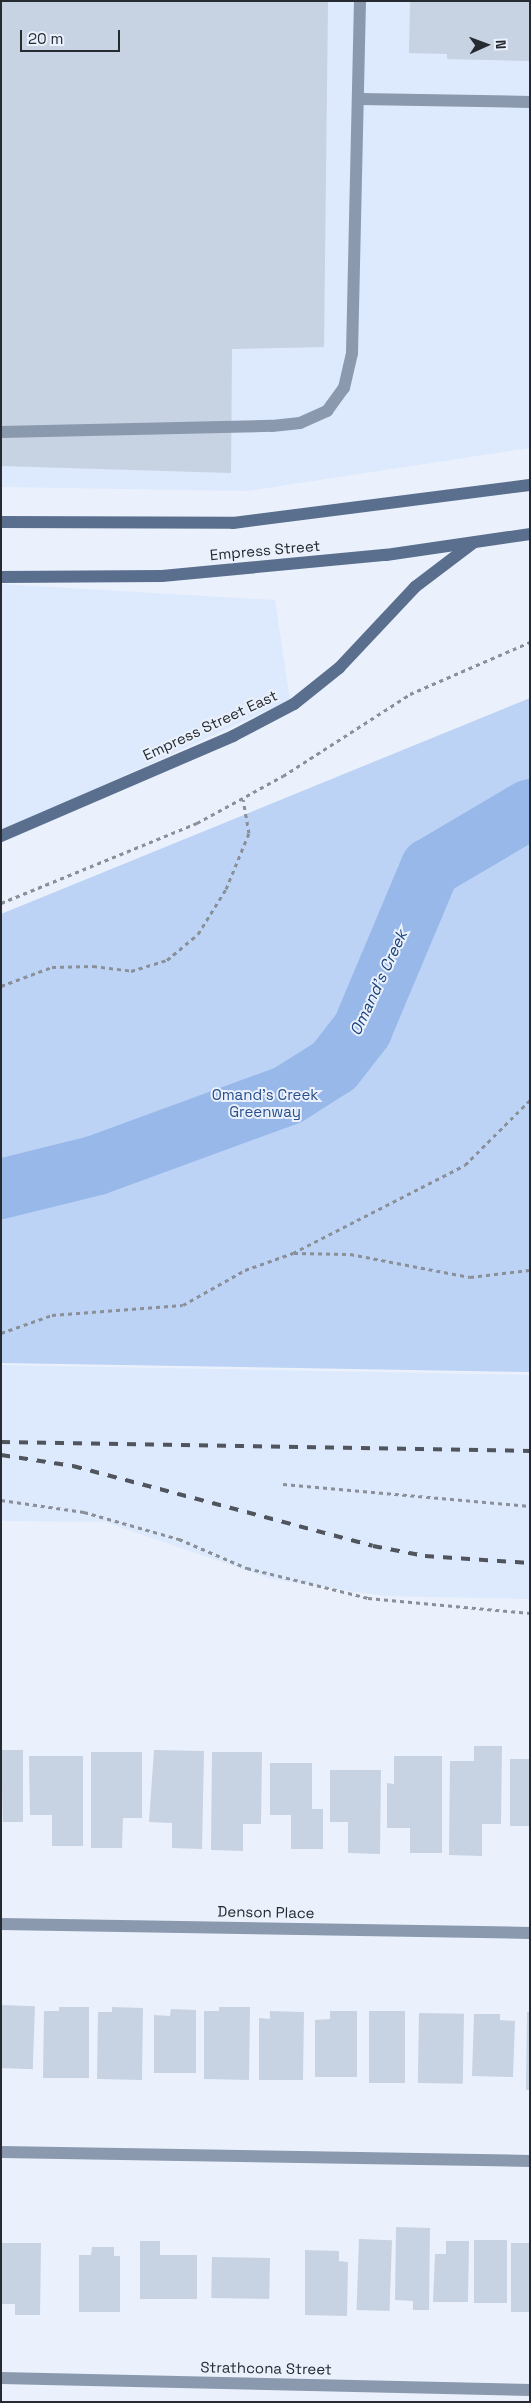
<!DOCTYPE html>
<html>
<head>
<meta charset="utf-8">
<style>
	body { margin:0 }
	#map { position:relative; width:531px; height:2403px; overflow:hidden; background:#eaf1fc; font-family:"Space Grotesk",sans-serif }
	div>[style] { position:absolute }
	.built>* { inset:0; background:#dde9fc }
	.green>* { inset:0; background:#bcd3f5 }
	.river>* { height:60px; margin:-30px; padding:0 30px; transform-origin:30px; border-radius:30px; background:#97b8e9 }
	.building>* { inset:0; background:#c7d2e3; transform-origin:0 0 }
	.path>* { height:3px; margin-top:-1.5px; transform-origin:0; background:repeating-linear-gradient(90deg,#8a8f98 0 4px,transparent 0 8px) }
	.service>* { height:12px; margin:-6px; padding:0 6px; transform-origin:6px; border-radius:6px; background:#8a99ae }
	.minor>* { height:12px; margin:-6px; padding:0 6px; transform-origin:6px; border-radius:6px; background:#8a99ae }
	.secondary>* { height:12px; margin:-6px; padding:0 6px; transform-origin:6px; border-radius:6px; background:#5a6f8d }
	.rail>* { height:4px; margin-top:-2px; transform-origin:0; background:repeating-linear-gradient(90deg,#50545c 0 9px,transparent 0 18px) }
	span { translate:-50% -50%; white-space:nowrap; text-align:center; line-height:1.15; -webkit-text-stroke:4px #eaf1fc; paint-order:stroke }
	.street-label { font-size:15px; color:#262a31 }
	.park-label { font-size:15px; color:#28508c }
	.water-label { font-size:16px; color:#1b437e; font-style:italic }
	.frame { position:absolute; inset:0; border:2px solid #262a31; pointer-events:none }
	.north { position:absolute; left:461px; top:20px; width:50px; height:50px; -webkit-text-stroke:4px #eaf1fc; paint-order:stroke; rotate:88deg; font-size:14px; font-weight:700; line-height:20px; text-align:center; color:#262a31 }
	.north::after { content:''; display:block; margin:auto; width:18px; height:22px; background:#262a31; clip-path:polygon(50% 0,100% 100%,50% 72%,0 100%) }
	.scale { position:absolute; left:20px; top:30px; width:100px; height:22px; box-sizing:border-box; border:2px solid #262a31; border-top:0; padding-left:6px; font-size:15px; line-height:18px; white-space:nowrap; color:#262a31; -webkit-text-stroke:4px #eaf1fc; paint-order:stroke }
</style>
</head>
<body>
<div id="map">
	<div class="built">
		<div style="clip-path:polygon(1px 1px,530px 1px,530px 448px,247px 491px,1px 487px)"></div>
		<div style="clip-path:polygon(1px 584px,275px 600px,290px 700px,1px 832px)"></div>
		<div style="clip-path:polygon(1px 1365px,530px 1375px,530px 1599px,384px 1596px,271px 1579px,105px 1522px,1px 1521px)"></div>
	</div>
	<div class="green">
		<div style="clip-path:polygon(530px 698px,530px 1372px,1px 1363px,1px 914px)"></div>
	</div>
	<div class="river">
		<div style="left:1px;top:1189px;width:99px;rotate:-14deg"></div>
		<div style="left:97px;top:1165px;width:203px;rotate:-20.1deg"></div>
		<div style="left:288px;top:1095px;width:54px;rotate:-32.2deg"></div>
		<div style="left:334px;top:1066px;width:46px;rotate:-52.1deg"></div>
		<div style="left:362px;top:1030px;width:176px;rotate:-67.2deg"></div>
		<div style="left:430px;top:868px;width:116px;rotate:-30.5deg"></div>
	</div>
	<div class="building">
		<div style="clip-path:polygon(1px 1px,328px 1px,324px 347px,232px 349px,231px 473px,1px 466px)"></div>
		<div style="clip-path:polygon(410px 1px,530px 1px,530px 61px,447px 59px,447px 54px,409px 53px)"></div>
		<div style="clip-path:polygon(474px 1746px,502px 1746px,501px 1824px,482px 1824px,482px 1856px,449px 1855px,450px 1761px,474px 1761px)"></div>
		<div style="clip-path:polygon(1px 1750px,23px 1750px,23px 1822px,3px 1822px,3px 1828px)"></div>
		<div style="clip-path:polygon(154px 1750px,204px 1751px,202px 1849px,172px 1848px,172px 1823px,149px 1822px)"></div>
		<div style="clip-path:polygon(91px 1752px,142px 1752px,142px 1818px,123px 1818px,122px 1848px,91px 1848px)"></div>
		<div style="clip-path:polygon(212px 1752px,262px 1752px,261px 1824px,243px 1824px,243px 1851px,211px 1850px)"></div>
		<div style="clip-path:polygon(29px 1756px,83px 1756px,83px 1846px,52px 1846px,52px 1815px,30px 1815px)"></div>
		<div style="clip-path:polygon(394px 1756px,442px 1756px,442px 1853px,410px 1853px,410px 1828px,387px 1828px,387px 1783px,394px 1784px)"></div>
		<div style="left:510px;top:1759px;width:20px;height:67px"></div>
		<div style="clip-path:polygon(270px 1763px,312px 1763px,312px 1809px,323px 1809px,323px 1849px,291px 1849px,291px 1815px,270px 1815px)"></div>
		<div style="clip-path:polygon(330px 1770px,381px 1770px,380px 1854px,348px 1853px,348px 1822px,330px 1822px)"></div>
		<div style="left:1px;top:2005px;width:34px;height:63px;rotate:2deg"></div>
		<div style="clip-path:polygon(59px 2007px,89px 2007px,89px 2078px,43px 2078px,44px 2011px,59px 2011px)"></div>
		<div style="clip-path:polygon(112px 2007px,143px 2008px,142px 2080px,97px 2079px,98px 2012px,112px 2012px)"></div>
		<div style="clip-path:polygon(219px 2007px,250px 2007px,249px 2080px,204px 2079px,204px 2011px,219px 2011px)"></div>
		<div style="clip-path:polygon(171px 2009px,196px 2010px,196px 2073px,154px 2073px,154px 2015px,170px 2016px)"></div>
		<div style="clip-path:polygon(270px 2011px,304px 2012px,303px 2080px,259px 2080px,259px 2018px,270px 2019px)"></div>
		<div style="clip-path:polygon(330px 2011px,357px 2011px,357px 2077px,315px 2077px,315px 2020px,330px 2019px)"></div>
		<div style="left:369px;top:2011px;width:36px;height:72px"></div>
		<div style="clip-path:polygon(527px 2012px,530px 2012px,530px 2090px,526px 2090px)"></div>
		<div style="left:419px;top:2013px;width:45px;height:70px;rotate:1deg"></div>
		<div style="clip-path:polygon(474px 2014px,500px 2014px,500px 2020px,515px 2021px,513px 2077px,472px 2076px)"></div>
		<div style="clip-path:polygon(396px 2227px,430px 2228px,429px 2310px,413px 2310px,413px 2301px,395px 2300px)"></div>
		<div style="left:359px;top:2239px;width:33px;height:71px;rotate:2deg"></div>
		<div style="left:474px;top:2240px;width:33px;height:63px"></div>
		<div style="clip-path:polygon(140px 2241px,160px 2241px,160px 2255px,197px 2255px,197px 2299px,140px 2299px)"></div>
		<div style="clip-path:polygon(446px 2241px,469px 2241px,468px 2302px,433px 2302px,435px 2254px,446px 2254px)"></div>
		<div style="clip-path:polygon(2px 2243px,41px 2243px,40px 2315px,15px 2315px,15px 2304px,1px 2304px)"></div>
		<div style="left:511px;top:2243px;width:19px;height:69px"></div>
		<div style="clip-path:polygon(92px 2247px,114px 2247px,114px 2256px,120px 2256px,120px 2312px,79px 2312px,79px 2255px,91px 2255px)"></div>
		<div style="clip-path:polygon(305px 2250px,339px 2251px,339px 2261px,348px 2262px,347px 2316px,305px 2315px)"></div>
		<div style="left:212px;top:2257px;width:58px;height:41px;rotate:1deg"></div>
	</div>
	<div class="path">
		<div style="left:1px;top:903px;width:212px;rotate:-22.2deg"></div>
		<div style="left:197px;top:823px;width:98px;rotate:-28.7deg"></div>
		<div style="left:283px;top:776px;width:151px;rotate:-32.8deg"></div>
		<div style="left:410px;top:694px;width:131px;rotate:-23.4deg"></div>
		<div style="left:1px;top:986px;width:54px;rotate:-20.4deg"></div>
		<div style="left:52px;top:967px;width:41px;rotate:-1.4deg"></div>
		<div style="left:93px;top:966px;width:38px;rotate:7deg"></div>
		<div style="left:131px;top:971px;width:38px;rotate:-17deg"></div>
		<div style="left:167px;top:960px;width:40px;rotate:-40deg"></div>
		<div style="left:198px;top:934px;width:53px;rotate:-58.1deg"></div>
		<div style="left:226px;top:889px;width:61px;rotate:-67.7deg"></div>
		<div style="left:249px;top:833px;width:34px;rotate:-100deg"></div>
		<div style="left:294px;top:1253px;width:56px;rotate:1deg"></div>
		<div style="left:350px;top:1254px;width:122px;rotate:10.9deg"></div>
		<div style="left:470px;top:1277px;width:60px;rotate:-6.7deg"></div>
		<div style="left:1px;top:1333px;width:54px;rotate:-19.4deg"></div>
		<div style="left:52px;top:1315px;width:131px;rotate:-4.4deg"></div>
		<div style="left:183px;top:1305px;width:71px;rotate:-29.4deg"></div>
		<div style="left:245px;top:1270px;width:51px;rotate:-19.5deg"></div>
		<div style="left:293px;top:1253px;width:193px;rotate:-27.1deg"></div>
		<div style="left:465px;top:1165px;width:92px;rotate:-45deg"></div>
		<div style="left:283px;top:1484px;width:248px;rotate:5.1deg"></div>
		<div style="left:1px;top:1500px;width:84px;rotate:8.2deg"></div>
		<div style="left:84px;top:1512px;width:99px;rotate:15.9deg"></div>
		<div style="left:179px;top:1539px;width:74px;rotate:23.1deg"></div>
		<div style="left:247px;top:1568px;width:125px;rotate:13.9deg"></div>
		<div style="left:368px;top:1598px;width:163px;rotate:5.3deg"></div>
	</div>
	<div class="service">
		<div style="left:360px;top:99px;width:170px;rotate:1deg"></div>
		<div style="left:1px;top:432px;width:271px;rotate:-1.3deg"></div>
		<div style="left:272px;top:426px;width:28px;rotate:-6deg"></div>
		<div style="left:300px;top:423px;width:30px;rotate:-24deg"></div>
		<div style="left:327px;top:411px;width:29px;rotate:-54deg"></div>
		<div style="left:344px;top:388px;width:36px;rotate:-77deg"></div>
		<div style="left:352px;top:353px;width:352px;rotate:-88.7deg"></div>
		<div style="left:1px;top:2152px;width:529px;rotate:0.97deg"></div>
	</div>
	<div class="minor">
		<div style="left:1px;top:1924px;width:529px;rotate:0.97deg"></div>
		<div style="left:1px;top:2378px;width:529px;rotate:1.3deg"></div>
	</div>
	<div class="secondary">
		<div style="left:1px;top:522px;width:232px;rotate:0.2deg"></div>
		<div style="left:233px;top:523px;width:299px;rotate:-7.3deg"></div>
		<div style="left:1px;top:577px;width:161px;rotate:-0.4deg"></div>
		<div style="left:162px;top:576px;width:225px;rotate:-5.4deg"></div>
		<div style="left:386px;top:555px;width:146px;rotate:-8.3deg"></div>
		<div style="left:1px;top:836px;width:253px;rotate:-23.3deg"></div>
		<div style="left:233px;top:736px;width:69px;rotate:-27.7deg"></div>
		<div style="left:294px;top:704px;width:58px;rotate:-38.7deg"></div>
		<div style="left:339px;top:668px;width:111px;rotate:-46.8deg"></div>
		<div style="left:415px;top:587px;width:73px;rotate:-37.2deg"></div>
	</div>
	<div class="rail">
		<div style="left:1px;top:1442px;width:529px;rotate:0.97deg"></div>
		<div style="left:1px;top:1455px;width:73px;rotate:8.7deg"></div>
		<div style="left:73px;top:1466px;width:310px;rotate:14.9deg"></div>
		<div style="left:373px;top:1546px;width:53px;rotate:10.9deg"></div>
		<div style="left:425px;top:1556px;width:105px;rotate:3.8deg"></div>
	</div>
	<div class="street-label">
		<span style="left:265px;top:550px;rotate:-5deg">Empress Street</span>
		<span style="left:210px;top:725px;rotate:-25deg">Empress Street East</span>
		<span style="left:266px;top:1912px;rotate:1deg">Denson Place</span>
		<span style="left:266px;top:2368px;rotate:1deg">Strathcona Street</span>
	</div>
	<div class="park-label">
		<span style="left:265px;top:1103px">Omand's Creek<br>Greenway</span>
	</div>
	<div class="water-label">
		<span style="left:379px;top:983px;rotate:-65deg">Omand's Creek</span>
	</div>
	<div class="frame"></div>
	<div class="north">N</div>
	<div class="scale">20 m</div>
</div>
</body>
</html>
